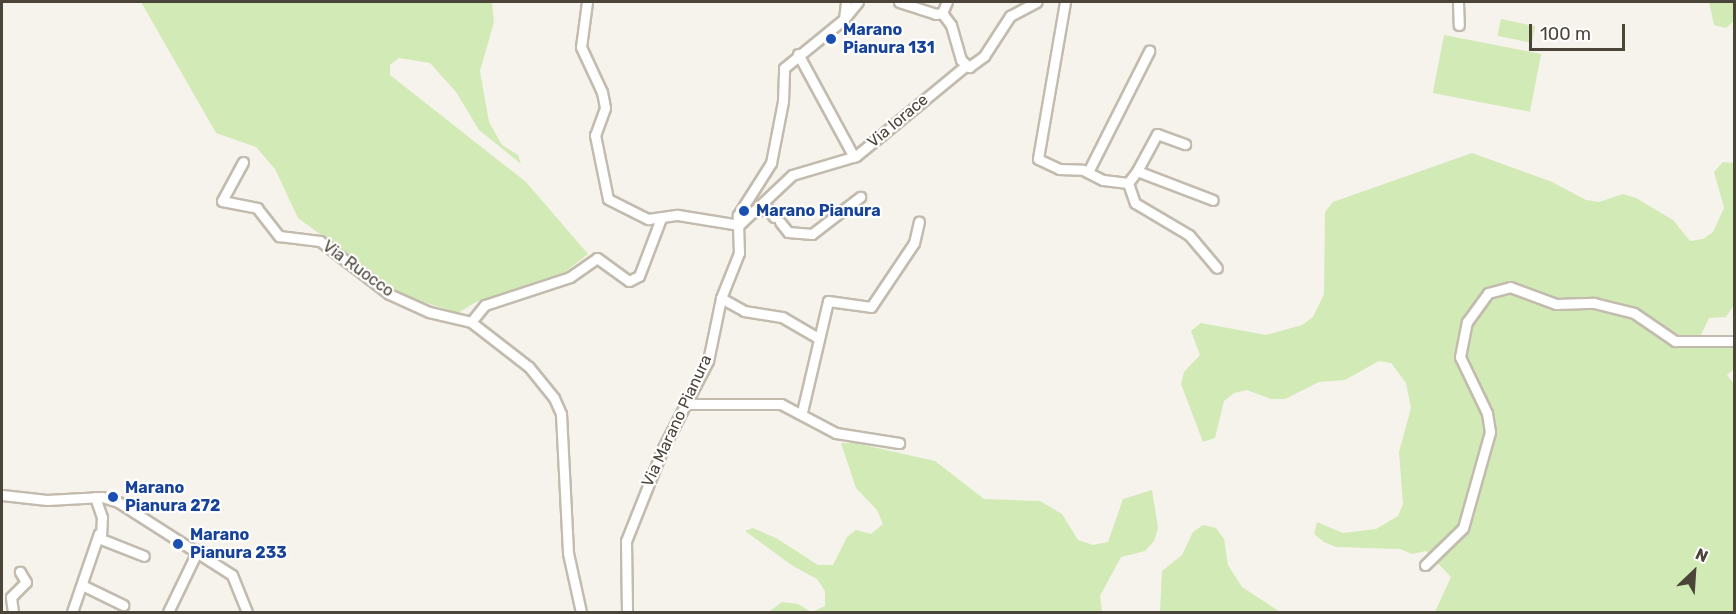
<!DOCTYPE html>
<html>
<head>
<meta charset="utf-8">
<style>
	body { margin:0 }
	#map { position:relative; width:1736px; height:614px; overflow:hidden; background:#f6f3ec; font-family:Rubik,sans-serif }
	div>[style] { position:absolute }
	.green>* { inset:0; background:#d2eab5; transform-origin:0 0 }
	.roads { filter:drop-shadow(2px 0 #c2bbae) drop-shadow(-2px 0 #c2bbae) drop-shadow(0 2px #c2bbae) drop-shadow(0 -2px #c2bbae) }
	.minor>* { height:9px; margin:-4.5px; padding:0 4.5px; transform-origin:4.5px; border-radius:4.5px; background:#fff }
	.dots>* { width:16px; height:16px; translate:-50% -50%; box-sizing:border-box; border:3px solid #fff; border-radius:50% }
	span { translate:-50% -50%; white-space:nowrap; text-align:center; line-height:1.15; -webkit-text-stroke:4.5px #fff; paint-order:stroke }
	.transit-label { font-size:16px; color:#164399; font-weight:700 }
	.left { translate:0 -50%; text-align:left }
	.street-label { font-size:16px; color:#4b4439 }
	.frame { position:absolute; inset:0; border:3px solid #4b4439; pointer-events:none }
	.north { position:absolute; left:1664px; top:542px; width:60px; height:60px; -webkit-text-stroke:4px #fff; paint-order:stroke; rotate:25deg; font-size:16px; font-weight:700; line-height:24px; text-align:center; color:#4b4439 }
	.north::after { content:''; display:block; margin:auto; width:21px; height:27px; background:#4b4439; clip-path:polygon(50% 0,100% 100%,50% 72%,0 100%) }
	.scale { position:absolute; left:1529px; top:24px; width:96px; height:27px; box-sizing:border-box; border:3px solid #4b4439; border-top:0; padding-left:8px; font-size:18px; line-height:21px; white-space:nowrap; color:#4b4439; -webkit-text-stroke:4px #fff; paint-order:stroke }
</style>
</head>
<body>
<div id="map">
	<div class="green">
		<div style="clip-path:polygon(141px 2px,492px 2px,494px 22px,480px 71px,489px 122px,502px 145px,518px 155px,521px 164px,479px 130px,456px 92px,430px 63px,399px 58px,390px 65px,390px 75px,526px 182px,588px 254px,565px 272px,476px 302px,458px 313px,404px 296px,298px 218px,275px 169px,256px 147px,216px 133px)"></div>
		<div style="clip-path:polygon(1709px 2px,1734px 2px,1734px 21px,1726px 28px,1714px 25px)"></div>
		<div style="left:1501px;top:19px;width:35px;height:17px;rotate:12deg"></div>
		<div style="left:1444px;top:35px;width:99px;height:59px;rotate:11deg"></div>
		<div style="clip-path:polygon(1472px 153px,1552px 182px,1586px 200px,1599px 202px,1623px 194px,1636px 198px,1673px 220px,1690px 241px,1703px 239px,1713px 232px,1724px 208px,1714px 172px,1723px 162px,1734px 163px,1734px 305px,1726px 317px,1709px 318px,1701px 335px,1734px 337px,1734px 369px,1727px 375px,1734px 384px,1734px 612px,1435px 612px,1451px 577px,1426px 551px,1412px 554px,1400px 549px,1336px 547px,1324px 542px,1314px 534px,1317px 522px,1343px 533px,1376px 529px,1398px 516px,1403px 504px,1399px 452px,1411px 408px,1406px 383px,1391px 363px,1379px 361px,1345px 380px,1319px 382px,1285px 399px,1271px 399px,1247px 390px,1234px 393px,1224px 401px,1215px 438px,1203px 442px,1181px 384px,1184px 372px,1200px 355px,1191px 331px,1201px 323px,1266px 335px,1302px 325px,1313px 317px,1324px 294px,1325px 212px,1333px 202px)"></div>
		<div style="clip-path:polygon(841px 443px,855px 443px,935px 461px,984px 499px,1040px 501px,1062px 514px,1078px 540px,1093px 545px,1108px 542px,1123px 499px,1152px 490px,1158px 528px,1154px 541px,1145px 551px,1121px 557px,1100px 596px,1102px 612px,812px 612px,825px 606px,825px 591px,817px 579px,793px 566px,745px 531px,753px 528px,776px 538px,818px 565px,833px 565px,847px 537px,856px 530px,871px 534px,883px 524px,877px 510px,856px 488px)"></div>
		<div style="clip-path:polygon(1203px 525px,1216px 528px,1224px 539px,1228px 565px,1242px 587px,1280px 612px,1160px 612px,1162px 571px,1182px 555px,1193px 532px)"></div>
		<div style="clip-path:polygon(782px 602px,798px 604px,811px 612px,770px 611px)"></div>
	</div>
	<div class="roads">
		<div class="minor">
			<div style="left:587px;top:2px;width:45px;rotate:97.6deg"></div>
			<div style="left:581px;top:47px;width:50px;rotate:65deg"></div>
			<div style="left:602px;top:92px;width:16px;rotate:79deg"></div>
			<div style="left:605px;top:108px;width:29px;rotate:110deg"></div>
			<div style="left:595px;top:135px;width:65px;rotate:78.5deg"></div>
			<div style="left:608px;top:199px;width:45px;rotate:26.6deg"></div>
			<div style="left:648px;top:219px;width:30px;rotate:-8deg"></div>
			<div style="left:678px;top:215px;width:62px;rotate:9.3deg"></div>
			<div style="left:739px;top:225px;width:73px;rotate:-43.3deg"></div>
			<div style="left:792px;top:175px;width:67px;rotate:-16.5deg"></div>
			<div style="left:856px;top:156px;width:140px;rotate:-39.5deg"></div>
			<div style="left:899px;top:2px;width:39px;rotate:18deg"></div>
			<div style="left:936px;top:14px;width:6px;rotate:-9deg"></div>
			<div style="left:942px;top:13px;width:12px;rotate:-66deg"></div>
			<div style="left:1065px;top:2px;width:159px;rotate:99.8deg"></div>
			<div style="left:1038px;top:159px;width:23px;rotate:25deg"></div>
			<div style="left:1059px;top:169px;width:24px;rotate:2deg"></div>
			<div style="left:1083px;top:170px;width:22px;rotate:27deg"></div>
			<div style="left:1103px;top:180px;width:25px;rotate:7deg"></div>
			<div style="left:1128px;top:183px;width:21px;rotate:71deg"></div>
			<div style="left:1135px;top:203px;width:63px;rotate:30.7deg"></div>
			<div style="left:1189px;top:235px;width:43px;rotate:49.7deg"></div>
			<div style="left:1458px;top:2px;width:23px;rotate:88deg"></div>
			<div style="left:942px;top:13px;width:15px;rotate:53deg"></div>
			<div style="left:951px;top:25px;width:36px;rotate:74deg"></div>
			<div style="left:961px;top:60px;width:11px;rotate:41deg"></div>
			<div style="left:969px;top:67px;width:19px;rotate:-36deg"></div>
			<div style="left:984px;top:56px;width:48px;rotate:-57deg"></div>
			<div style="left:1010px;top:16px;width:30px;rotate:-28deg"></div>
			<div style="left:844px;top:19px;width:17px;rotate:-83deg"></div>
			<div style="left:798px;top:54px;width:117px;rotate:61.5deg"></div>
			<div style="left:243px;top:162px;width:44px;rotate:118.3deg"></div>
			<div style="left:222px;top:201px;width:36px;rotate:11deg"></div>
			<div style="left:257px;top:208px;width:36px;rotate:52deg"></div>
			<div style="left:279px;top:236px;width:41px;rotate:7deg"></div>
			<div style="left:320px;top:241px;width:87px;rotate:37.5deg"></div>
			<div style="left:389px;top:294px;width:44px;rotate:24.2deg"></div>
			<div style="left:429px;top:312px;width:43px;rotate:13.4deg"></div>
			<div style="left:471px;top:322px;width:73px;rotate:37.8deg"></div>
			<div style="left:529px;top:367px;width:40px;rotate:51deg"></div>
			<div style="left:554px;top:398px;width:17px;rotate:66deg"></div>
			<div style="left:561px;top:414px;width:139px;rotate:87.1deg"></div>
			<div style="left:568px;top:553px;width:60px;rotate:77.6deg"></div>
			<div style="left:1137px;top:171px;width:42px;rotate:-61.6deg"></div>
			<div style="left:1157px;top:134px;width:30px;rotate:20deg"></div>
			<div style="left:1088px;top:172px;width:136px;rotate:-63.2deg"></div>
			<div style="left:1128px;top:183px;width:15px;rotate:-53deg"></div>
			<div style="left:1137px;top:171px;width:81px;rotate:20.9deg"></div>
			<div style="left:755px;top:211px;width:13px;rotate:-9deg"></div>
			<div style="left:768px;top:209px;width:10px;rotate:53deg"></div>
			<div style="left:780px;top:222px;width:13px;rotate:51deg"></div>
			<div style="left:788px;top:232px;width:24px;rotate:5deg"></div>
			<div style="left:812px;top:234px;width:61px;rotate:-37.6deg"></div>
			<div style="left:721px;top:298px;width:26px;rotate:29deg"></div>
			<div style="left:744px;top:311px;width:38px;rotate:9deg"></div>
			<div style="left:782px;top:317px;width:42px;rotate:30.3deg"></div>
			<div style="left:471px;top:322px;width:22px;rotate:-51deg"></div>
			<div style="left:485px;top:305px;width:89px;rotate:-18.2deg"></div>
			<div style="left:570px;top:277px;width:33px;rotate:-35deg"></div>
			<div style="left:597px;top:258px;width:39px;rotate:36deg"></div>
			<div style="left:629px;top:281px;width:11px;rotate:-27deg"></div>
			<div style="left:639px;top:276px;width:62px;rotate:-69.2deg"></div>
			<div style="left:683px;top:404px;width:98px"></div>
			<div style="left:781px;top:404px;width:62px;rotate:27.8deg"></div>
			<div style="left:836px;top:433px;width:64px;rotate:9deg"></div>
			<div style="left:802px;top:412px;width:114px;rotate:-76.8deg"></div>
			<div style="left:828px;top:301px;width:43px;rotate:7.9deg"></div>
			<div style="left:871px;top:307px;width:77px;rotate:-56.1deg"></div>
			<div style="left:914px;top:243px;width:22px;rotate:-77deg"></div>
			<div style="left:2px;top:495px;width:45px;rotate:6.3deg"></div>
			<div style="left:47px;top:500px;width:55px;rotate:-3.1deg"></div>
			<div style="left:102px;top:497px;width:17px;rotate:17deg"></div>
			<div style="left:118px;top:502px;width:135px;rotate:32.6deg"></div>
			<div style="left:232px;top:575px;width:40px;rotate:68deg"></div>
			<div style="left:95px;top:497px;width:21px;rotate:71deg"></div>
			<div style="left:102px;top:517px;width:22px;rotate:93deg"></div>
			<div style="left:101px;top:539px;width:46px;rotate:21.6deg"></div>
			<div style="left:1425px;top:565px;width:53px;rotate:-44.2deg"></div>
			<div style="left:1463px;top:528px;width:100px;rotate:-74.3deg"></div>
			<div style="left:1490px;top:432px;width:19px;rotate:-99deg"></div>
			<div style="left:1487px;top:413px;width:62px;rotate:-115.7deg"></div>
			<div style="left:1460px;top:357px;width:36px;rotate:-79deg"></div>
			<div style="left:1467px;top:322px;width:36px;rotate:-54deg"></div>
			<div style="left:1488px;top:293px;width:23px;rotate:-15deg"></div>
			<div style="left:1510px;top:287px;width:49px;rotate:20.3deg"></div>
			<div style="left:1556px;top:304px;width:38px;rotate:-2deg"></div>
			<div style="left:1594px;top:303px;width:41px;rotate:14deg"></div>
			<div style="left:1634px;top:313px;width:50px;rotate:34.3deg"></div>
			<div style="left:1675px;top:341px;width:59px"></div>
			<div style="left:82px;top:585px;width:46px;rotate:26deg"></div>
			<div style="left:13px;top:612px;width:15px;rotate:-98deg"></div>
			<div style="left:11px;top:597px;width:21px;rotate:-45deg"></div>
			<div style="left:26px;top:582px;width:12px;rotate:-121deg"></div>
			<div style="left:72px;top:612px;width:83px;rotate:-71.1deg"></div>
			<div style="left:168px;top:612px;width:69px;rotate:-64.2deg"></div>
			<div style="left:627px;top:612px;width:71px;rotate:-90.8deg"></div>
			<div style="left:626px;top:541px;width:100px;rotate:-68.3deg"></div>
			<div style="left:663px;top:448px;width:98px;rotate:-62.7deg"></div>
			<div style="left:708px;top:361px;width:64px;rotate:-78.3deg"></div>
			<div style="left:721px;top:298px;width:48px;rotate:-68.2deg"></div>
			<div style="left:739px;top:253px;width:38px;rotate:-92deg"></div>
			<div style="left:738px;top:215px;width:62px;rotate:-57.6deg"></div>
			<div style="left:771px;top:163px;width:63px;rotate:-79deg"></div>
			<div style="left:783px;top:101px;width:33px;rotate:-88deg"></div>
			<div style="left:784px;top:68px;width:77px;rotate:-39.2deg"></div>
			<div style="left:844px;top:19px;width:22px;rotate:-51deg"></div>
		</div>
	</div>
	<div class="dots">
		<div style="left:831px;top:39px;background:#1a4fb4"></div>
		<div style="left:744px;top:211px;background:#1a4fb4"></div>
		<div style="left:113px;top:497px;background:#1a4fb4"></div>
		<div style="left:178px;top:544px;background:#1a4fb4"></div>
	</div>
	<div class="transit-label">
		<span class="left" style="left:843px;top:39px">Marano<br>Pianura 131</span>
		<span class="left" style="left:756px;top:211px">Marano Pianura</span>
		<span class="left" style="left:125px;top:497px">Marano<br>Pianura 272</span>
		<span class="left" style="left:190px;top:544px">Marano<br>Pianura 233</span>
	</div>
	<div class="street-label">
		<span style="left:898px;top:121px;rotate:-40deg">Via Iorace</span>
		<span style="left:358px;top:269px;rotate:36deg">Via Ruocco</span>
		<span style="left:677px;top:421px;rotate:-65deg">Via Marano Pianura</span>
	</div>
	<div class="frame"></div>
	<div class="north">N</div>
	<div class="scale">100 m</div>
</div>
</body>
</html>
